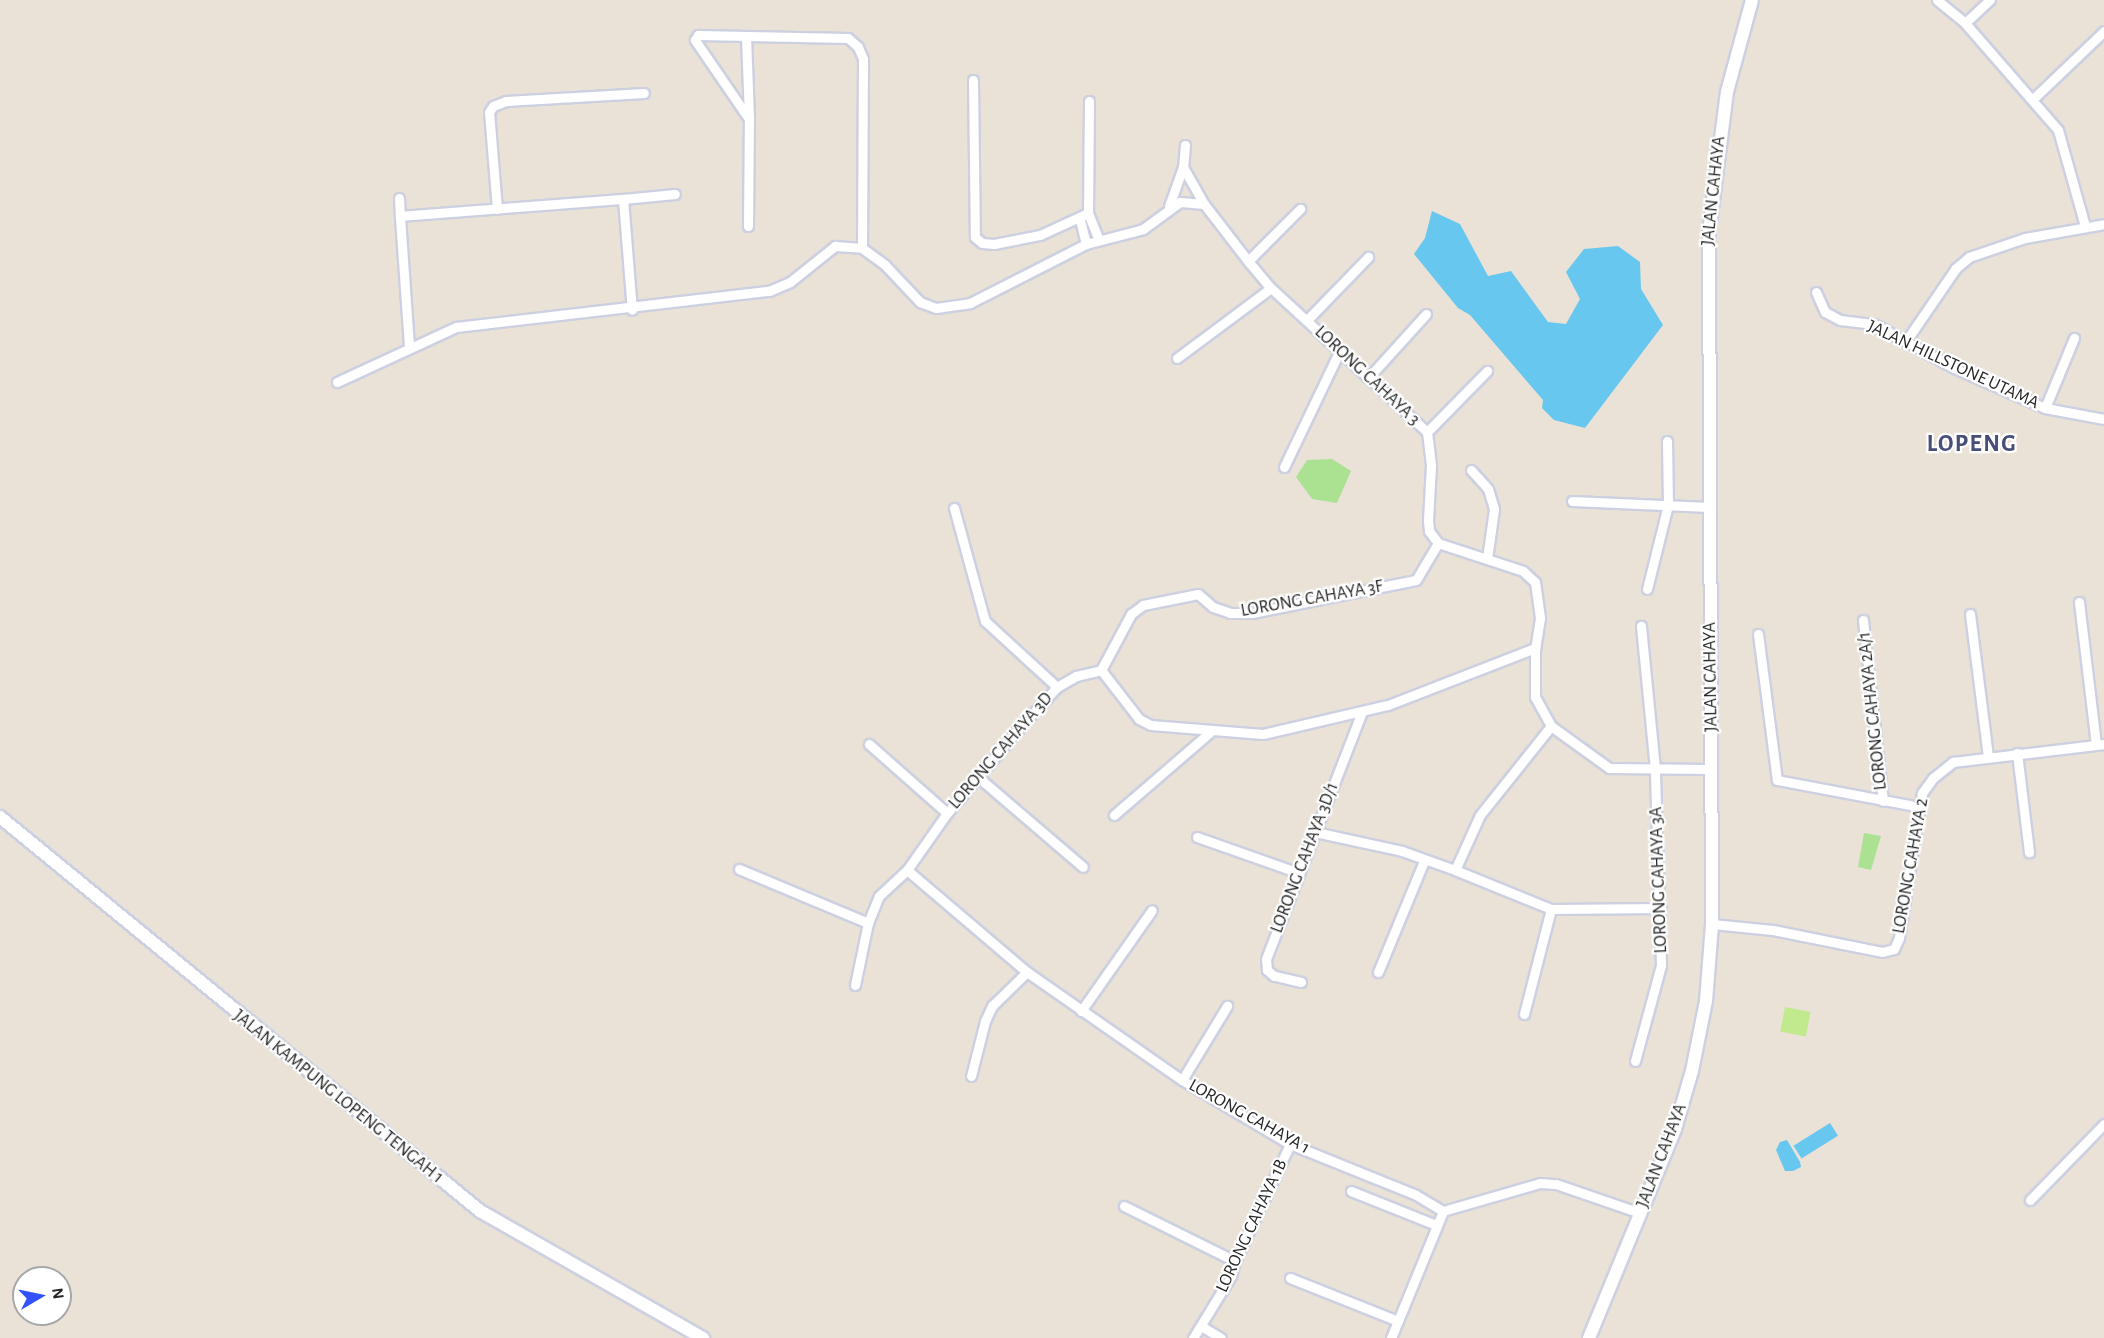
<!DOCTYPE html>
<html>
<head>
<meta charset="utf-8">
<style>
	body { margin:0 }
	#map { position:relative; width:2104px; height:1338px; overflow:hidden; background:#eae2d7; font-family:"Alegreya Sans",sans-serif }
	div>[style] { position:absolute }
	.green>* { inset:0; background:#abe292 }
	.pitch>* { inset:0; background:#c0ea8d; transform-origin:0 0 }
	.water>* { inset:0; background:#67c7ef; transform-origin:0 0 }
	.roads { filter:drop-shadow(2px 0 #cdd0e0) drop-shadow(-2px 0 #cdd0e0) drop-shadow(0 2px #cdd0e0) drop-shadow(0 -2px #cdd0e0) }
	.street>* { height:9px; margin:-4.5px; padding:0 4.5px; transform-origin:4.5px; border-radius:4.5px; background:#fff }
	.secondary>* { height:12px; margin:-6px; padding:0 6px; transform-origin:6px; border-radius:6px; background:#fff }
	span { translate:-50% -50%; white-space:nowrap; text-align:center; line-height:1.15; -webkit-text-stroke:4.5px #fff; paint-order:stroke }
	.street-label { font-size:18px; color:#262626 }
	.district-label { font-size:24px; color:#474e77; font-weight:700; letter-spacing:1.5px }
	.north { position:absolute; left:12px; top:1266px; width:60px; height:60px; box-sizing:border-box; background:#fff; border:2px solid #a8a8a8; border-radius:50%; rotate:81deg; font-size:16px; font-weight:700; line-height:24px; text-align:center; color:#262626 }
	.north::after { content:''; display:block; margin:auto; width:21px; height:27px; background:#3252fc; clip-path:polygon(50% 0,100% 100%,50% 72%,0 100%) }
</style>
</head>
<body>
<div id="map">
	<div class="green">
		<div style="clip-path:polygon(1332px 459px,1351px 471px,1337px 503px,1312px 499px,1296px 477px,1307px 460px)"></div>
		<div style="clip-path:polygon(1864px 833px,1881px 836px,1871px 870px,1858px 867px)"></div>
	</div>
	<div class="pitch">
		<div style="left:1785px;top:1007px;width:26px;height:25px;rotate:11deg"></div>
	</div>
	<div class="water">
		<div style="clip-path:polygon(1432px 211px,1460px 224px,1488px 276px,1511px 271px,1548px 322px,1566px 324px,1580px 299px,1566px 272px,1584px 249px,1618px 246px,1640px 262px,1641px 289px,1663px 325px,1585px 428px,1554px 420px,1542px 408px,1543px 400px,1470px 315px,1458px 308px,1414px 254px,1425px 238px)"></div>
		<div style="left:1830px;top:1123px;width:15px;height:43px;rotate:58deg"></div>
		<div style="clip-path:polygon(1787px 1140px,1800px 1162px,1801px 1167px,1793px 1171px,1785px 1171px,1776px 1150px,1780px 1142px)"></div>
	</div>
	<div class="roads">
		<div class="street">
			<div style="left:1937px;top:0;width:36px;rotate:39deg"></div>
			<div style="left:1965px;top:23px;width:142px;rotate:49deg"></div>
			<div style="left:2058px;top:130px;width:100px;rotate:74.3deg"></div>
			<div style="left:1965px;top:23px;width:34px;rotate:-43deg"></div>
			<div style="left:746px;top:36px;width:83px;rotate:87.9deg"></div>
			<div style="left:973px;top:80px;width:157px;rotate:89.3deg"></div>
			<div style="left:975px;top:237px;width:9px;rotate:41deg"></div>
			<div style="left:982px;top:243px;width:12px;rotate:5deg"></div>
			<div style="left:994px;top:244px;width:47px;rotate:-11.1deg"></div>
			<div style="left:1040px;top:235px;width:53px;rotate:-24.6deg"></div>
			<div style="left:1088px;top:213px;width:112px;rotate:-89.5deg"></div>
			<div style="left:2034px;top:98px;width:97px;rotate:-43.7deg"></div>
			<div style="left:1185px;top:145px;width:22px;rotate:95deg"></div>
			<div style="left:1183px;top:167px;width:43px;rotate:60.4deg"></div>
			<div style="left:1204px;top:204px;width:72px;rotate:52.3deg"></div>
			<div style="left:1248px;top:261px;width:35px;rotate:50deg"></div>
			<div style="left:1271px;top:288px;width:212px;rotate:42.7deg"></div>
			<div style="left:1427px;top:432px;width:33px;rotate:83deg"></div>
			<div style="left:1431px;top:465px;width:56px;rotate:93.1deg"></div>
			<div style="left:1428px;top:521px;width:10px;rotate:84deg"></div>
			<div style="left:1429px;top:531px;width:15px;rotate:53deg"></div>
			<div style="left:1438px;top:543px;width:89px;rotate:18.2deg"></div>
			<div style="left:1523px;top:571px;width:16px;rotate:43deg"></div>
			<div style="left:1535px;top:582px;width:36px;rotate:82deg"></div>
			<div style="left:1540px;top:618px;width:30px;rotate:99deg"></div>
			<div style="left:1535px;top:648px;width:49px;rotate:90deg"></div>
			<div style="left:1535px;top:697px;width:33px;rotate:61deg"></div>
			<div style="left:1551px;top:726px;width:72px;rotate:35.9deg"></div>
			<div style="left:1609px;top:768px;width:103px;rotate:0.6deg"></div>
			<div style="left:399px;top:198px;width:18px;rotate:87deg"></div>
			<div style="left:623px;top:199px;width:52px;rotate:-5.5deg"></div>
			<div style="left:1169px;top:206px;width:41px;rotate:-70.3deg"></div>
			<div style="left:497px;top:209px;width:97px;rotate:-94.7deg"></div>
			<div style="left:489px;top:112px;width:7px;rotate:-56deg"></div>
			<div style="left:493px;top:106px;width:14px;rotate:-21deg"></div>
			<div style="left:506px;top:101px;width:138px;rotate:-3.3deg"></div>
			<div style="left:1088px;top:213px;width:29px;rotate:68deg"></div>
			<div style="left:1080px;top:220px;width:25px;rotate:76deg"></div>
			<div style="left:748px;top:226px;width:107px;rotate:-89.5deg"></div>
			<div style="left:749px;top:119px;width:96px;rotate:-124.4deg"></div>
			<div style="left:695px;top:40px;width:6px;rotate:-59deg"></div>
			<div style="left:698px;top:35px;width:150px;rotate:1.1deg"></div>
			<div style="left:848px;top:38px;width:13px;rotate:42deg"></div>
			<div style="left:858px;top:47px;width:13px;rotate:67deg"></div>
			<div style="left:863px;top:59px;width:189px;rotate:90.3deg"></div>
			<div style="left:862px;top:248px;width:29px;rotate:36deg"></div>
			<div style="left:885px;top:265px;width:51px;rotate:46.6deg"></div>
			<div style="left:920px;top:302px;width:17px;rotate:21deg"></div>
			<div style="left:936px;top:308px;width:34px;rotate:-8deg"></div>
			<div style="left:970px;top:303px;width:130px;rotate:-27deg"></div>
			<div style="left:1086px;top:244px;width:59px;rotate:-14.7deg"></div>
			<div style="left:1143px;top:229px;width:46px;rotate:-36.1deg"></div>
			<div style="left:1180px;top:202px;width:24px;rotate:5deg"></div>
			<div style="left:1248px;top:261px;width:74px;rotate:-45deg"></div>
			<div style="left:1816px;top:292px;width:22px;rotate:66deg"></div>
			<div style="left:1825px;top:312px;width:17px;rotate:28deg"></div>
			<div style="left:1840px;top:320px;width:34px;rotate:7deg"></div>
			<div style="left:1874px;top:324px;width:91px;rotate:28.8deg"></div>
			<div style="left:1954px;top:368px;width:99px;rotate:23.7deg"></div>
			<div style="left:2045px;top:408px;width:60px;rotate:10.6deg"></div>
			<div style="left:1307px;top:320px;width:88px;rotate:-45.9deg"></div>
			<div style="left:1906px;top:341px;width:88px;rotate:-55.6deg"></div>
			<div style="left:1956px;top:268px;width:17px;rotate:-40deg"></div>
			<div style="left:1969px;top:257px;width:59px;rotate:-18.7deg"></div>
			<div style="left:2025px;top:238px;width:80px;rotate:-10deg"></div>
			<div style="left:409px;top:346px;width:130px;rotate:-94deg"></div>
			<div style="left:400px;top:216px;width:224px;rotate:-4.4deg"></div>
			<div style="left:623px;top:199px;width:111px;rotate:85.4deg"></div>
			<div style="left:1177px;top:358px;width:117px;rotate:-36.7deg"></div>
			<div style="left:1369px;top:377px;width:85px;rotate:-47.9deg"></div>
			<div style="left:337px;top:382px;width:131px;rotate:-24.8deg"></div>
			<div style="left:456px;top:327px;width:315px;rotate:-6.6deg"></div>
			<div style="left:769px;top:291px;width:23px;rotate:-23deg"></div>
			<div style="left:790px;top:282px;width:58px;rotate:-38.7deg"></div>
			<div style="left:835px;top:246px;width:27px;rotate:4deg"></div>
			<div style="left:2045px;top:408px;width:76px;rotate:-67.5deg"></div>
			<div style="left:1427px;top:432px;width:86px;rotate:-45.5deg"></div>
			<div style="left:1284px;top:467px;width:130px;rotate:-64.4deg"></div>
			<div style="left:1471px;top:470px;width:25px;rotate:48deg"></div>
			<div style="left:1488px;top:489px;width:21px;rotate:73deg"></div>
			<div style="left:1494px;top:509px;width:50px;rotate:98deg"></div>
			<div style="left:1572px;top:501px;width:137px;rotate:2.5deg"></div>
			<div style="left:954px;top:508px;width:117px;rotate:74.7deg"></div>
			<div style="left:985px;top:621px;width:98px;rotate:42.5deg"></div>
			<div style="left:1647px;top:589px;width:87px;rotate:-76deg"></div>
			<div style="left:1668px;top:505px;width:64px;rotate:-90.9deg"></div>
			<div style="left:2079px;top:602px;width:143px;rotate:83.2deg"></div>
			<div style="left:1970px;top:614px;width:143px;rotate:82.8deg"></div>
			<div style="left:1863px;top:620px;width:182px;rotate:83.7deg"></div>
			<div style="left:1758px;top:634px;width:147px;rotate:82.6deg"></div>
			<div style="left:1777px;top:780px;width:146px;rotate:10.7deg"></div>
			<div style="left:1101px;top:670px;width:64px;rotate:-61.8deg"></div>
			<div style="left:1131px;top:614px;width:15px;rotate:-37deg"></div>
			<div style="left:1143px;top:605px;width:56px;rotate:-11.3deg"></div>
			<div style="left:1198px;top:594px;width:20px;rotate:41deg"></div>
			<div style="left:1213px;top:607px;width:18px;rotate:19deg"></div>
			<div style="left:1230px;top:613px;width:22px"></div>
			<div style="left:1252px;top:613px;width:167px;rotate:-11.4deg"></div>
			<div style="left:1416px;top:580px;width:43px;rotate:-59.3deg"></div>
			<div style="left:869px;top:744px;width:104px;rotate:41.5deg"></div>
			<div style="left:2017px;top:753px;width:100px;rotate:83.1deg"></div>
			<div style="left:978px;top:777px;width:138px;rotate:40.6deg"></div>
			<div style="left:1114px;top:815px;width:127px;rotate:-40.8deg"></div>
			<div style="left:1315px;top:832px;width:89px;rotate:12.3deg"></div>
			<div style="left:1402px;top:851px;width:56px;rotate:19.7deg"></div>
			<div style="left:1455px;top:870px;width:60px;rotate:-65.6deg"></div>
			<div style="left:1480px;top:815px;width:114px;rotate:-51.4deg"></div>
			<div style="left:1197px;top:837px;width:108px;rotate:19.4deg"></div>
			<div style="left:739px;top:869px;width:140px;rotate:22.7deg"></div>
			<div style="left:907px;top:870px;width:157px;rotate:40.4deg"></div>
			<div style="left:1027px;top:972px;width:189px;rotate:34.9deg"></div>
			<div style="left:1182px;top:1080px;width:126px;rotate:30.7deg"></div>
			<div style="left:1290px;top:1144px;width:136px;rotate:22deg"></div>
			<div style="left:1416px;top:1195px;width:31px;rotate:31deg"></div>
			<div style="left:1443px;top:1211px;width:101px;rotate:-16.1deg"></div>
			<div style="left:1540px;top:1183px;width:16px;rotate:4deg"></div>
			<div style="left:1556px;top:1184px;width:89px;rotate:19deg"></div>
			<div style="left:1455px;top:870px;width:104px;rotate:22.1deg"></div>
			<div style="left:1551px;top:909px;width:110px;rotate:-0.5deg"></div>
			<div style="left:1712px;top:924px;width:61px;rotate:5.6deg"></div>
			<div style="left:1773px;top:930px;width:111px;rotate:11.4deg"></div>
			<div style="left:1882px;top:952px;width:12px;rotate:-14deg"></div>
			<div style="left:1894px;top:949px;width:12px;rotate:-66deg"></div>
			<div style="left:1899px;top:938px;width:147px;rotate:-81deg"></div>
			<div style="left:1922px;top:793px;width:19px;rotate:-54deg"></div>
			<div style="left:1933px;top:778px;width:26px;rotate:-39deg"></div>
			<div style="left:1953px;top:762px;width:152px;rotate:-6.8deg"></div>
			<div style="left:1378px;top:972px;width:120px;rotate:-67.5deg"></div>
			<div style="left:1301px;top:982px;width:28px;rotate:-167deg"></div>
			<div style="left:1274px;top:976px;width:9px;rotate:-139deg"></div>
			<div style="left:1267px;top:970px;width:11px;rotate:-95deg"></div>
			<div style="left:1266px;top:959px;width:263px;rotate:-68.8deg"></div>
			<div style="left:855px;top:985px;width:63px;rotate:-78.2deg"></div>
			<div style="left:868px;top:923px;width:29px;rotate:-68deg"></div>
			<div style="left:879px;top:896px;width:38px;rotate:-43deg"></div>
			<div style="left:907px;top:870px;width:70px;rotate:-54.9deg"></div>
			<div style="left:947px;top:813px;width:109px;rotate:-49.5deg"></div>
			<div style="left:1018px;top:730px;width:58px;rotate:-47.8deg"></div>
			<div style="left:1057px;top:687px;width:22px;rotate:-30deg"></div>
			<div style="left:1076px;top:676px;width:26px;rotate:-13deg"></div>
			<div style="left:1101px;top:670px;width:62px;rotate:52.2deg"></div>
			<div style="left:1139px;top:719px;width:13px;rotate:27deg"></div>
			<div style="left:1151px;top:725px;width:112px;rotate:4.6deg"></div>
			<div style="left:1263px;top:734px;width:128px;rotate:-13.1deg"></div>
			<div style="left:1388px;top:705px;width:158px;rotate:-21.2deg"></div>
			<div style="left:1081px;top:1011px;width:123px;rotate:-54.9deg"></div>
			<div style="left:1524px;top:1014px;width:108px;rotate:-75.6deg"></div>
			<div style="left:1635px;top:1061px;width:99px;rotate:-74.8deg"></div>
			<div style="left:1661px;top:965px;width:196px;rotate:-91.8deg"></div>
			<div style="left:1655px;top:769px;width:144px;rotate:-95.6deg"></div>
			<div style="left:971px;top:1076px;width:57px;rotate:-75.7deg"></div>
			<div style="left:985px;top:1021px;width:17px;rotate:-65deg"></div>
			<div style="left:992px;top:1006px;width:49px;rotate:-44.2deg"></div>
			<div style="left:1182px;top:1080px;width:87px;rotate:-58.7deg"></div>
			<div style="left:1351px;top:1191px;width:92px;rotate:21.8deg"></div>
			<div style="left:2030px;top:1200px;width:106px;rotate:-45.8deg"></div>
			<div style="left:1124px;top:1206px;width:124px;rotate:26.4deg"></div>
			<div style="left:1290px;top:1278px;width:116px;rotate:21.7deg"></div>
			<div style="left:1201px;top:1326px;width:23px;rotate:31deg"></div>
			<div style="left:1193px;top:1338px;width:73px;rotate:-58.5deg"></div>
			<div style="left:1231px;top:1276px;width:16px;rotate:-75deg"></div>
			<div style="left:1235px;top:1261px;width:129px;rotate:-64.8deg"></div>
			<div style="left:1391px;top:1338px;width:137px;rotate:-67.7deg"></div>
		</div>
		<div class="secondary">
			<div style="left:0;top:817px;width:621px;rotate:39.38deg"></div>
			<div style="left:480px;top:1211px;width:257px;rotate:29.7deg"></div>
			<div style="left:1589px;top:1338px;width:226px;rotate:-67.6deg"></div>
			<div style="left:1675px;top:1129px;width:60px;rotate:-73.7deg"></div>
			<div style="left:1692px;top:1071px;width:71px;rotate:-78.7deg"></div>
			<div style="left:1706px;top:1001px;width:77px;rotate:-85.5deg"></div>
			<div style="left:1712px;top:924px;width:692px;rotate:-90.25deg"></div>
			<div style="left:1709px;top:232px;width:141px;rotate:-82.7deg"></div>
			<div style="left:1727px;top:92px;width:95px;rotate:-74.8deg"></div>
		</div>
	</div>
	<div class="street-label">
		<span style="left:1714px;top:191px;rotate:-84deg">JALAN CAHAYA</span>
		<span style="left:1953px;top:365px;rotate:25deg">JALAN HILLSTONE UTAMA</span>
		<span style="left:1367px;top:376px;rotate:43deg">LORONG CAHAYA 3</span>
		<span style="left:1312px;top:599px;rotate:-10deg">LORONG CAHAYA 3F</span>
		<span style="left:1711px;top:677px;rotate:-91deg">JALAN CAHAYA</span>
		<span style="left:1873px;top:711px;rotate:-96deg">LORONG CAHAYA 2A/1</span>
		<span style="left:1001px;top:751px;rotate:-49deg">LORONG CAHAYA 3D</span>
		<span style="left:1305px;top:858px;rotate:-69deg">LORONG CAHAYA 3D/1</span>
		<span style="left:1911px;top:866px;rotate:-80deg">LORONG CAHAYA 2</span>
		<span style="left:1659px;top:880px;rotate:-92deg">LORONG CAHAYA 3A</span>
		<span style="left:338px;top:1097px;rotate:39deg">JALAN KAMPUNG LOPENG TENGAH 1</span>
		<span style="left:1249px;top:1117px;rotate:29deg">LORONG CAHAYA 1</span>
		<span style="left:1662px;top:1156px;rotate:-69deg">JALAN CAHAYA</span>
		<span style="left:1252px;top:1226px;rotate:-65deg">LORONG CAHAYA 1B</span>
	</div>
	<div class="district-label">
		<span style="left:1972px;top:445px">LOPENG</span>
	</div>
	<div class="north">N</div>
</div>
</body>
</html>
